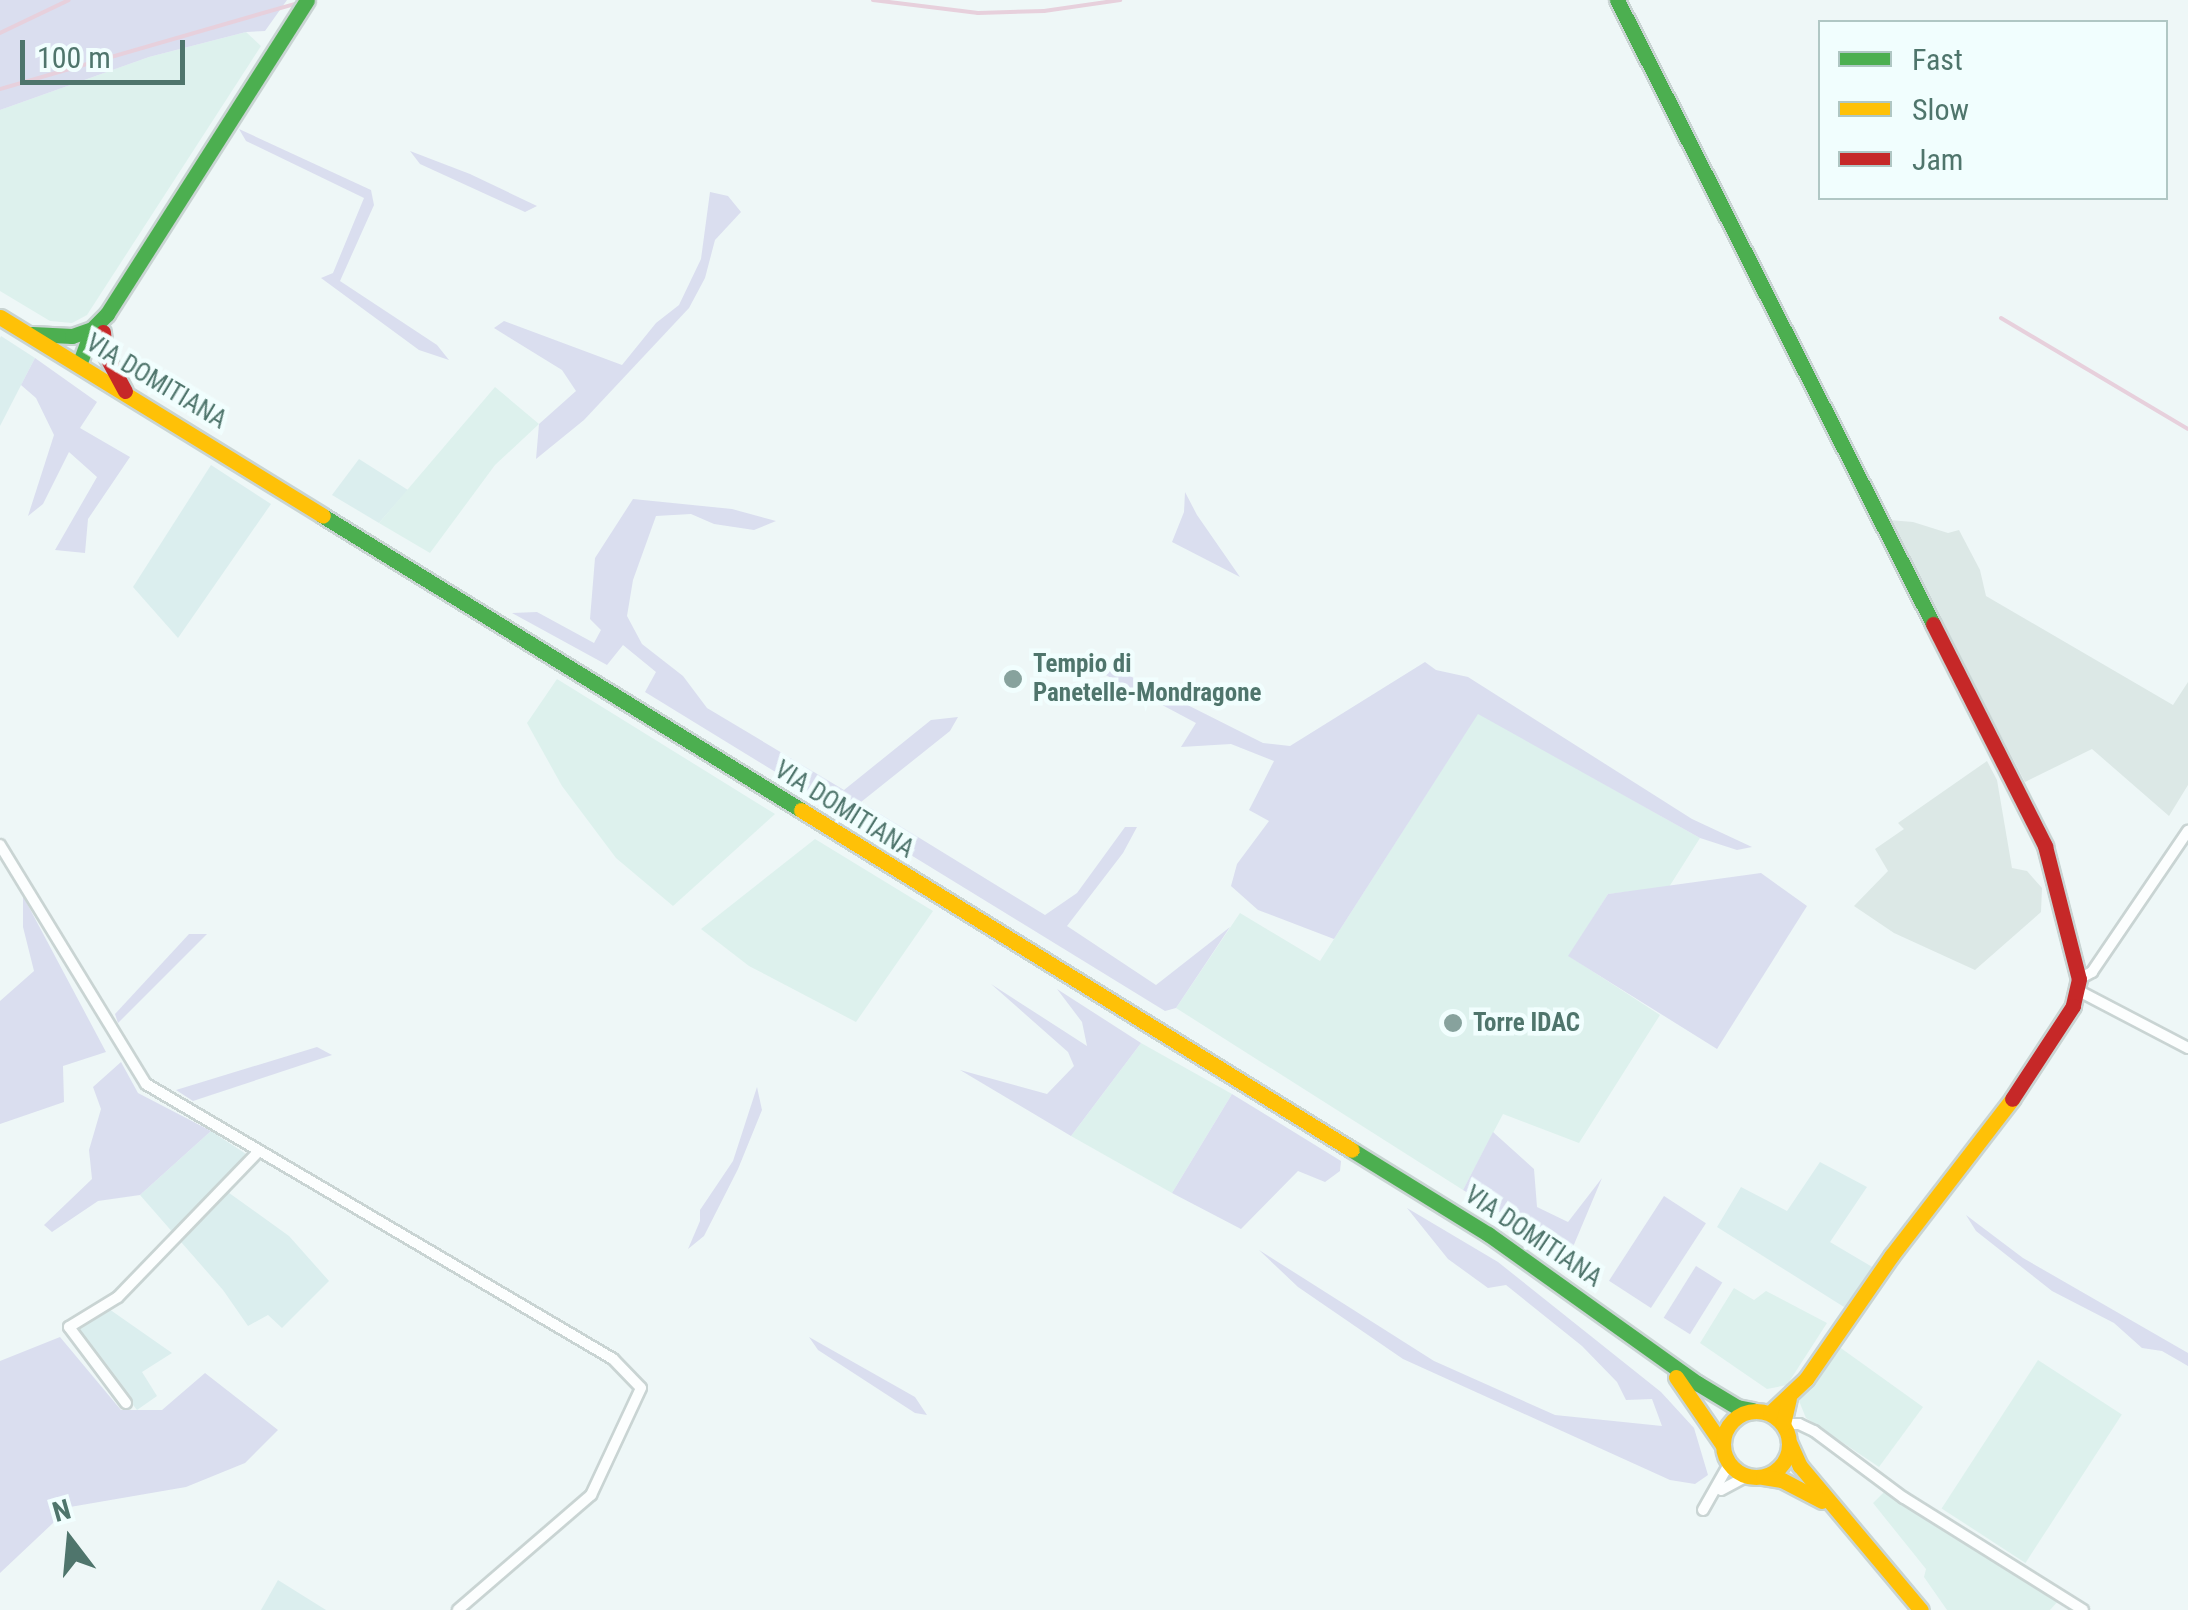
<!DOCTYPE html>
<html>
<head>
<meta charset="utf-8">
<style>
	body { margin:0 }
	#map { position:relative; width:2188px; height:1610px; overflow:hidden; background:#eef7f7; font-family:"Roboto Condensed",sans-serif }
	div>[style] { position:absolute }
	.residential>* { inset:0; background:#dbeeee }
	.commercial>* { inset:0; background:#ddf1ed; transform-origin:0 0 }
	.industrial>* { inset:0; background:#dce8e6 }
	.green>* { inset:0; background:#dadeef; transform-origin:0 0 }
	.stream>* { height:4px; margin:-2px; padding:0 2px; transform-origin:2px; border-radius:2px; background:#e7d0dc }
	.roads { filter:drop-shadow(2px 0 #c9d4d3) drop-shadow(-2px 0 #c9d4d3) drop-shadow(0 2px #c9d4d3) drop-shadow(0 -2px #c9d4d3) }
	.street>* { height:10px; margin:-5px; padding:0 5px; transform-origin:5px; border-radius:5px; background:#fcfefe }
	.fast>* { height:15px; margin:-7.5px; padding:0 7.5px; transform-origin:7.5px; border-radius:7.5px; background:#4caf50 }
	.slow>* { height:15px; margin:-7.5px; padding:0 7.5px; transform-origin:7.5px; border-radius:7.5px; background:#ffc107 }
	.slow>.ring { margin:-7.5px; padding:0; box-sizing:content-box; background:none; border:15px solid #ffc107; border-radius:50% }
	.jam>* { height:15px; margin:-7.5px; padding:0 7.5px; transform-origin:7.5px; border-radius:7.5px; background:#c62828 }
	.dots>* { width:28px; height:28px; translate:-50% -50%; box-sizing:border-box; border:5px solid #f1fefe; border-radius:50% }
	span { translate:-50% -50%; white-space:nowrap; text-align:center; line-height:1.15; -webkit-text-stroke:9px #f1fefe; paint-order:stroke }
	.street-label { font-size:25px; color:#4f756c }
	.poi-label { font-size:25px; color:#4f756c; font-weight:700 }
	.left { translate:0 -50%; text-align:left }
	.legend { position:absolute; left:1818px; top:20px; width:350px; height:180px; box-sizing:border-box; background:#f1fefe; border:2px solid #b0c7c4; margin:0; padding:12px 18px; list-style:none; font-size:30px; color:#4f756c }
	.legend li { display:flex; align-items:center; gap:20px; height:50px }
	.legend b { width:50px; border:2px solid #b0c7c4 }
	.north { position:absolute; left:20px; top:1490px; width:100px; height:100px; -webkit-text-stroke:8px #f1fefe; paint-order:stroke; rotate:344deg; font-size:28px; font-weight:700; line-height:40px; text-align:center; color:#4f756c }
	.north::after { content:''; display:block; margin:auto; width:35px; height:45px; background:#4f756c; clip-path:polygon(50% 0,100% 100%,50% 72%,0 100%) }
	.scale { position:absolute; left:20px; top:40px; width:165px; height:45px; box-sizing:border-box; border:5px solid #4f756c; border-top:0; padding-left:12px; font-size:30px; line-height:35px; white-space:nowrap; color:#4f756c; -webkit-text-stroke:8px #f1fefe; paint-order:stroke }
</style>
</head>
<body>
<div id="map">
	<div class="residential">
		<div style="clip-path:polygon(1px 336px,35px 358px,0 426px,0 338px)"></div>
		<div style="clip-path:polygon(359px 459px,408px 490px,379px 523px,332px 495px)"></div>
		<div style="clip-path:polygon(211px 465px,271px 504px,178px 638px,133px 587px)"></div>
		<div style="clip-path:polygon(211px 1131px,246px 1154px,218px 1185px,289px 1236px,329px 1281px,282px 1328px,268px 1315px,248px 1326px,223px 1290px,140px 1195px)"></div>
		<div style="clip-path:polygon(1820px 1162px,1867px 1187px,1830px 1242px,1874px 1268px,1844px 1307px,1717px 1227px,1741px 1187px,1787px 1211px)"></div>
		<div style="clip-path:polygon(109px 1309px,172px 1353px,142px 1372px,157px 1396px,137px 1410px,74px 1328px)"></div>
		<div style="clip-path:polygon(278px 1580px,326px 1610px,261px 1610px)"></div>
	</div>
	<div class="commercial">
		<div style="clip-path:polygon(246px 32px,261px 46px,87px 315px,72px 323px,50px 321px,0 291px,0 110px,149px 57px)"></div>
		<div style="clip-path:polygon(495px 387px,539px 424px,495px 465px,430px 553px,379px 523px)"></div>
		<div style="clip-path:polygon(557px 679px,775px 814px,673px 906px,616px 858px,562px 786px,527px 723px)"></div>
		<div style="clip-path:polygon(1478px 713px,1700px 838px,1669px 887px,1608px 894px,1569px 956px,1660px 1015px,1579px 1143px,1503px 1114px,1463px 1190px,1176px 1008px,1240px 913px,1320px 961px)"></div>
		<div style="clip-path:polygon(815px 839px,933px 911px,856px 1022px,749px 966px,701px 929px)"></div>
		<div style="clip-path:polygon(1141px 1043px,1232px 1094px,1172px 1193px,1071px 1136px)"></div>
		<div style="clip-path:polygon(1734px 1288px,1754px 1300px,1766px 1291px,1827px 1323px,1787px 1385px,1767px 1389px,1700px 1343px)"></div>
		<div style="clip-path:polygon(1838px 1346px,1923px 1407px,1879px 1467px,1806px 1418px,1799px 1401px)"></div>
		<div style="left:2038px;top:1360px;width:100px;height:177px;rotate:33deg"></div>
		<div style="clip-path:polygon(1886px 1490px,2059px 1600px,2050px 1610px,1947px 1610px,1924px 1577px,1926px 1569px,1873px 1503px)"></div>
	</div>
	<div class="industrial">
		<div style="clip-path:polygon(1889px 520px,1913px 522px,1948px 533px,1959px 530px,1980px 570px,1986px 596px,2173px 705px,2188px 682px,2188px 785px,2169px 816px,2092px 749px,2025px 782px)"></div>
		<div style="clip-path:polygon(1987px 761px,1997px 780px,2012px 868px,2027px 871px,2042px 888px,2041px 912px,1975px 970px,1894px 933px,1854px 906px,1888px 871px,1875px 849px,1904px 829px,1898px 823px)"></div>
	</div>
	<div class="green">
		<div style="clip-path:polygon(0 0,287px 0,265px 31px,246px 32px,149px 57px,0 110px)"></div>
		<div style="clip-path:polygon(239px 129px,371px 190px,374px 205px,340px 281px,437px 345px,449px 360px,419px 350px,321px 278px,333px 273px,364px 198px,246px 141px)"></div>
		<div style="clip-path:polygon(410px 151px,470px 174px,537px 206px,525px 212px,420px 164px)"></div>
		<div style="clip-path:polygon(710px 192px,728px 196px,741px 212px,715px 240px,705px 278px,689px 308px,584px 420px,536px 459px,539px 424px,576px 391px,562px 370px,494px 328px,504px 321px,622px 365px,656px 323px,679px 305px,701px 259px)"></div>
		<div style="clip-path:polygon(35px 358px,97px 402px,80px 428px,130px 457px,88px 519px,85px 553px,55px 550px,97px 477px,69px 452px,43px 504px,28px 516px,54px 435px,36px 398px,21px 385px)"></div>
		<div style="clip-path:polygon(1185px 492px,1197px 515px,1240px 577px,1172px 542px,1184px 512px)"></div>
		<div style="clip-path:polygon(633px 499px,732px 509px,776px 521px,754px 530px,714px 524px,691px 514px,656px 516px,633px 580px,627px 616px,642px 644px,683px 676px,707px 708px,844px 790px,931px 720px,958px 717px,950px 731px,861px 802px,1045px 915px,1077px 893px,1125px 827px,1137px 827px,1123px 853px,1067px 926px,1156px 985px,1230px 927px,1176px 1008px,1165px 1011px,645px 692px,656px 672px,623px 645px,607px 665px,512px 613px,537px 612px,594px 643px,601px 630px,590px 619px,595px 558px)"></div>
		<div style="clip-path:polygon(1425px 662px,1436px 670px,1468px 677px,1692px 819px,1752px 847px,1737px 850px,1700px 838px,1478px 714px,1334px 939px,1258px 910px,1231px 886px,1237px 864px,1269px 821px,1249px 810px,1274px 761px,1231px 744px,1181px 747px,1196px 723px,1102px 673px,1114px 668px,1263px 743px,1290px 746px)"></div>
		<div style="clip-path:polygon(1761px 873px,1807px 906px,1717px 1049px,1568px 956px,1608px 894px)"></div>
		<div style="clip-path:polygon(23px 896px,106px 1052px,63px 1066px,64px 1102px,0 1124px,0 1001px,34px 971px,23px 927px)"></div>
		<div style="clip-path:polygon(189px 934px,207px 934px,118px 1023px,115px 1014px)"></div>
		<div style="clip-path:polygon(991px 984px,1087px 1046px,1082px 1022px,1057px 989px,1141px 1043px,1071px 1136px,960px 1070px,1047px 1094px,1074px 1066px,1068px 1052px)"></div>
		<div style="clip-path:polygon(317px 1047px,332px 1055px,193px 1101px,176px 1090px)"></div>
		<div style="clip-path:polygon(121px 1062px,138px 1093px,211px 1131px,140px 1195px,98px 1201px,52px 1232px,44px 1225px,92px 1179px,89px 1150px,101px 1109px,93px 1087px)"></div>
		<div style="clip-path:polygon(757px 1087px,762px 1110px,738px 1169px,704px 1236px,688px 1249px,700px 1221px,700px 1210px,733px 1161px)"></div>
		<div style="clip-path:polygon(1232px 1094px,1341px 1161px,1340px 1171px,1325px 1182px,1298px 1171px,1241px 1229px,1172px 1193px)"></div>
		<div style="clip-path:polygon(1493px 1132px,1534px 1169px,1537px 1207px,1568px 1222px,1602px 1178px,1570px 1254px,1463px 1190px)"></div>
		<div style="left:1664px;top:1196px;width:50px;height:101px;rotate:33deg"></div>
		<div style="clip-path:polygon(1407px 1208px,1498px 1262px,1661px 1392px,1694px 1428px,1708px 1475px,1695px 1484px,1670px 1480px,1403px 1359px,1298px 1287px,1259px 1250px,1434px 1361px,1555px 1415px,1662px 1426px,1652px 1399px,1626px 1400px,1617px 1382px,1582px 1346px,1506px 1285px,1488px 1288px,1448px 1259px)"></div>
		<div style="clip-path:polygon(1966px 1215px,2023px 1258px,2188px 1353px,2188px 1366px,2162px 1351px,2142px 1348px,2114px 1323px,2052px 1291px,1976px 1231px)"></div>
		<div style="left:1696px;top:1266px;width:31px;height:61px;rotate:32deg"></div>
		<div style="clip-path:polygon(60px 1337px,121px 1410px,162px 1410px,205px 1373px,278px 1430px,245px 1463px,186px 1487px,70px 1507px,0 1573px,0 1361px)"></div>
		<div style="clip-path:polygon(809px 1337px,915px 1397px,927px 1415px,915px 1413px,818px 1350px)"></div>
	</div>
	<div class="stream">
		<div style="left:873px;top:0;width:106px;rotate:7.1deg"></div>
		<div style="left:978px;top:13px;width:66px;rotate:-1.7deg"></div>
		<div style="left:1044px;top:11px;width:77px;rotate:-8.2deg"></div>
		<div style="left:0;top:33px;width:76px;rotate:-25.6deg"></div>
		<div style="left:0;top:89px;width:309px;rotate:-16.1deg"></div>
		<div style="left:2001px;top:318px;width:217px;rotate:30.7deg"></div>
	</div>
	<div class="roads">
		<div class="street">
			<div style="left:0;top:845px;width:280px;rotate:58.6deg"></div>
			<div style="left:146px;top:1084px;width:542px;rotate:30.49deg"></div>
			<div style="left:613px;top:1359px;width:40px;rotate:46deg"></div>
			<div style="left:641px;top:1388px;width:118px;rotate:115deg"></div>
			<div style="left:591px;top:1495px;width:176px;rotate:139.2deg"></div>
			<div style="left:2079px;top:979px;width:15px;rotate:-28deg"></div>
			<div style="left:2092px;top:972px;width:171px;rotate:-55.8deg"></div>
			<div style="left:2079px;top:991px;width:123px;rotate:27.6deg"></div>
			<div style="left:126px;top:1403px;width:95px;rotate:-126.9deg"></div>
			<div style="left:69px;top:1327px;width:57px;rotate:-31.5deg"></div>
			<div style="left:118px;top:1297px;width:203px;rotate:-46deg"></div>
			<div style="left:1783px;top:1424px;width:16px"></div>
			<div style="left:1799px;top:1424px;width:17px;rotate:25deg"></div>
			<div style="left:1814px;top:1431px;width:112px;rotate:36.7deg"></div>
			<div style="left:1904px;top:1498px;width:211px;rotate:32deg"></div>
			<div style="left:1721px;top:1490px;width:30px;rotate:-28deg"></div>
			<div style="left:1703px;top:1510px;width:53px;rotate:-60.5deg"></div>
		</div>
		<div class="fast">
			<div style="left:1617px;top:0;width:699px;rotate:63.14deg"></div>
			<div style="left:32px;top:334px;width:40px;rotate:2.9deg"></div>
			<div style="left:72px;top:336px;width:21px;rotate:-19deg"></div>
			<div style="left:79px;top:365px;width:38px;rotate:-70deg"></div>
			<div style="left:92px;top:329px;width:21px;rotate:-45deg"></div>
			<div style="left:107px;top:314px;width:372px;rotate:-57.5deg"></div>
			<div style="left:323px;top:516px;width:561px;rotate:31.59deg"></div>
			<div style="left:1352px;top:1150px;width:160px;rotate:31.7deg"></div>
			<div style="left:1488px;top:1234px;width:257px;rotate:35.5deg"></div>
			<div style="left:1697px;top:1383px;width:47px;rotate:31deg"></div>
			<div style="left:1737px;top:1407px;width:16px;rotate:11deg"></div>
		</div>
		<div class="slow">
			<div style="left:0;top:317px;width:379px;rotate:31.6deg"></div>
			<div style="left:801px;top:810px;width:647px;rotate:31.68deg"></div>
			<div style="left:1676px;top:1377px;width:81px;rotate:55.5deg"></div>
			<div class="ring" style="left:1723px;top:1411px;width:51px;height:51px"></div>
			<div style="left:1770px;top:1413px;width:50px;rotate:-43.4deg"></div>
			<div style="left:1806px;top:1379px;width:151px;rotate:-55.3deg"></div>
			<div style="left:1892px;top:1255px;width:197px;rotate:-52.4deg"></div>
			<div style="left:1783px;top:1424px;width:26px;rotate:-77deg"></div>
			<div style="left:1790px;top:1444px;width:24px;rotate:66deg"></div>
			<div style="left:1800px;top:1466px;width:188px;rotate:50deg"></div>
			<div style="left:1763px;top:1477px;width:19px;rotate:9deg"></div>
			<div style="left:1782px;top:1480px;width:45px;rotate:27.7deg"></div>
		</div>
		<div class="jam">
			<div style="left:103px;top:332px;width:22px;rotate:85deg"></div>
			<div style="left:105px;top:354px;width:42px;rotate:61.6deg"></div>
			<div style="left:1933px;top:624px;width:249px;rotate:63.2deg"></div>
			<div style="left:2045px;top:846px;width:137px;rotate:75.7deg"></div>
			<div style="left:2079px;top:979px;width:28px;rotate:103deg"></div>
			<div style="left:2073px;top:1006px;width:111px;rotate:123.3deg"></div>
		</div>
	</div>
	<div class="dots">
		<div style="left:1013px;top:679px;background:#87a29d"></div>
		<div style="left:1453px;top:1023px;background:#87a29d"></div>
	</div>
	<div class="street-label">
		<span style="left:156px;top:382px;rotate:31deg">VIA DOMITIANA</span>
		<span style="left:844px;top:810px;rotate:32deg">VIA DOMITIANA</span>
		<span style="left:1533px;top:1237px;rotate:34deg">VIA DOMITIANA</span>
	</div>
	<div class="poi-label">
		<span class="left" style="left:1033px;top:679px">Tempio di<br>Panetelle-Mondragone</span>
		<span class="left" style="left:1473px;top:1023px">Torre IDAC</span>
	</div>
	<ul class="legend">
	<li><b style="height:12px;background:#4caf50"></b>Fast</li>
	<li><b style="height:12px;background:#ffc107"></b>Slow</li>
	<li><b style="height:12px;background:#c62828"></b>Jam</li>
	</ul>
	<div class="north">N</div>
	<div class="scale">100 m</div>
</div>
</body>
</html>
